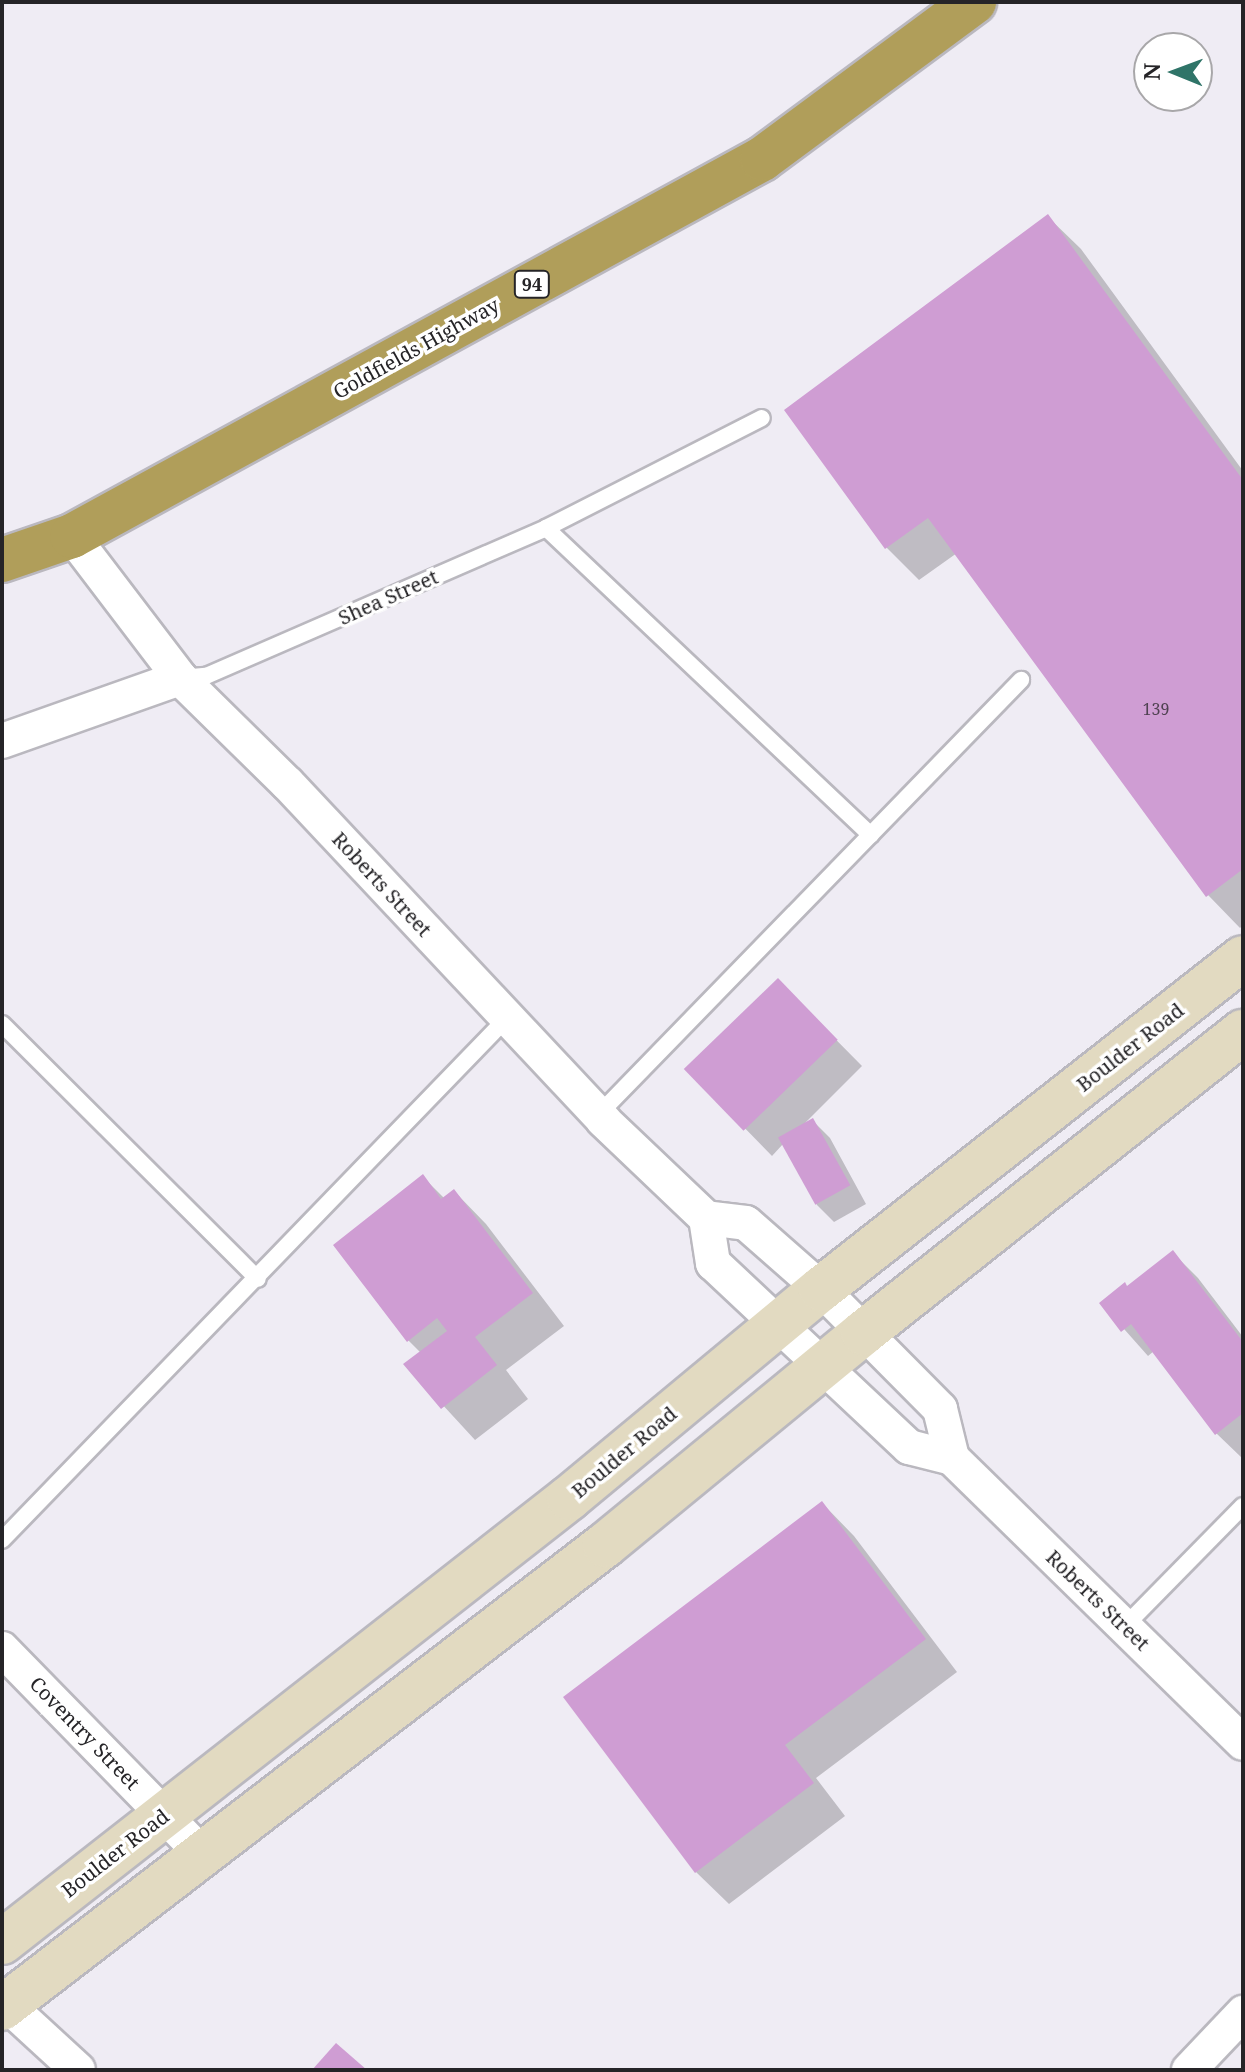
<!DOCTYPE html>
<html>
<head>
<meta charset="utf-8">
<style>
	body { margin:0 }
	#map { position:relative; width:1245px; height:2072px; overflow:hidden; background:#efecf4; font-family:"Noto Serif",serif }
	div>[style] { position:absolute }
	.shadow>* { inset:0; background:#0003 }
	.building>* { inset:0; background:#cf9dd3; transform-origin:0 0 }
	.roads { filter:drop-shadow(2px 0 #bab8bf) drop-shadow(-2px 0 #bab8bf) drop-shadow(0 2px #bab8bf) drop-shadow(0 -2px #bab8bf) }
	.service>* { height:16px; margin:-8px; padding:0 8px; transform-origin:8px; border-radius:8px; background:#fff }
	.minor>* { height:34px; margin:-17px; padding:0 17px; transform-origin:17px; border-radius:17px; background:#fff }
	.secondary>* { height:44px; margin:-22px; padding:0 22px; transform-origin:22px; border-radius:22px; background:#e2dac1 }
	.trunk>* { height:44px; margin:-22px; padding:0 22px; transform-origin:22px; border-radius:22px; background:#b09e5a }
	span { translate:-50% -50%; white-space:nowrap; text-align:center; line-height:1.15; -webkit-text-stroke:7px #fff; paint-order:stroke }
	.number-label { font-size:16px; color:#504252 }
	.number-label span { -webkit-text-stroke-width:0 }
	.shield-label span { padding:2px 6px; background:#fff; border:2px solid; border-radius:6px; -webkit-text-stroke-width:0 }
	.shield-label { font-size:18px; color:#252427; font-weight:700 }
	.street-label { font-size:20px; color:#252427 }
	.frame { position:absolute; inset:0; border:4px solid #252427; pointer-events:none }
	.north { position:absolute; left:1133px; top:32px; width:80px; height:80px; box-sizing:border-box; background:#fff; border:2px solid #a8a7a9; border-radius:50%; rotate:271deg; font-size:22px; font-weight:700; line-height:32px; text-align:center; color:#252427 }
	.north::after { content:''; display:block; margin:auto; width:28px; height:36px; background:#2f7468; clip-path:polygon(50% 0,100% 100%,50% 72%,0 100%) }
</style>
</head>
<body>
<div id="map">
	<div class="shadow">
		<div style="clip-path:polygon(1048px 217px,1081px 249px,1243px 471px,1243px 925px,1240px 928px,1208px 895px,957px 553px,919px 580px,887px 548px,787px 410px)"></div>
		<div style="clip-path:polygon(778px 981px,862px 1066px,803px 1125px,813px 1121px,830px 1138px,866px 1204px,834px 1222px,817px 1205px,783px 1144px,772px 1156px,688px 1070px)"></div>
		<div style="clip-path:polygon(423px 1177px,445px 1199px,454px 1191px,486px 1224px,564px 1326px,506px 1370px,528px 1399px,475px 1440px,406px 1365px,421px 1353px,408px 1340px)"></div>
		<div style="clip-path:polygon(1173px 1253px,1198px 1278px,1243px 1337px,1242px 1458px,1216px 1433px,1154px 1351px,1148px 1356px,1101px 1303px,1128px 1288px)"></div>
		<div style="clip-path:polygon(822px 1503px,854px 1536px,957px 1672px,816px 1778px,845px 1816px,729px 1904px,696px 1872px)"></div>
	</div>
	<div class="building">
		<div style="clip-path:polygon(1048px 214px,1243px 480px,1243px 869px,1206px 897px,928px 518px,885px 549px,784px 410px)"></div>
		<div style="left:778px;top:978px;width:86px;height:131px;rotate:46deg"></div>
		<div style="left:813px;top:1118px;width:77px;height:40px;rotate:61deg"></div>
		<div style="clip-path:polygon(423px 1174px,441px 1199px,454px 1189px,533px 1293px,475px 1337px,497px 1365px,441px 1409px,403px 1364px,447px 1331px,437px 1318px,407px 1342px,333px 1245px)"></div>
		<div style="clip-path:polygon(1173px 1250px,1243px 1342px,1243px 1413px,1215px 1435px,1131px 1324px,1121px 1332px,1099px 1303px,1125px 1282px,1127px 1286px)"></div>
		<div style="clip-path:polygon(822px 1501px,926px 1639px,785px 1745px,814px 1783px,695px 1873px,563px 1697px)"></div>
		<div style="clip-path:polygon(336px 2043px,367px 2070px,312px 2070px)"></div>
	</div>
	<div class="roads">
		<div class="service">
			<div style="left:546px;top:528px;width:447px;rotate:43.4deg"></div>
			<div style="left:181px;top:678px;width:25px;rotate:-5deg"></div>
			<div style="left:206px;top:676px;width:371px;rotate:-23.5deg"></div>
			<div style="left:546px;top:528px;width:242px;rotate:-27deg"></div>
			<div style="left:2px;top:1024px;width:361px;rotate:44.9deg"></div>
			<div style="left:598px;top:1115px;width:607px;rotate:-45.8deg"></div>
			<div style="left:2px;top:1540px;width:728px;rotate:-45.95deg"></div>
			<div style="left:1125px;top:1626px;width:168px;rotate:-45.5deg"></div>
		</div>
		<div class="minor">
			<div style="left:72px;top:536px;width:178px;rotate:52.7deg"></div>
			<div style="left:180px;top:678px;width:151px;rotate:44.5deg"></div>
			<div style="left:288px;top:784px;width:461px;rotate:46.8deg"></div>
			<div style="left:603px;top:1120px;width:142px;rotate:43.6deg"></div>
			<div style="left:706px;top:1218px;width:40px;rotate:7.1deg"></div>
			<div style="left:746px;top:1223px;width:100px;rotate:41.3deg"></div>
			<div style="left:821px;top:1289px;width:169px;rotate:45.2deg"></div>
			<div style="left:940px;top:1409px;width:50px;rotate:76.2deg"></div>
			<div style="left:2px;top:741px;width:189px;rotate:-19.5deg"></div>
			<div style="left:706px;top:1218px;width:46px;rotate:81.2deg"></div>
			<div style="left:713px;top:1263px;width:269px;rotate:43.2deg"></div>
			<div style="left:909px;top:1447px;width:44px;rotate:14.3deg"></div>
			<div style="left:952px;top:1458px;width:407px;rotate:44.4deg"></div>
			<div style="left:2px;top:1649px;width:285px;rotate:45.7deg"></div>
			<div style="left:2px;top:2000px;width:103px;rotate:42.6deg"></div>
			<div style="left:1189px;top:2070px;width:79px;rotate:-46.5deg"></div>
		</div>
		<div class="secondary">
			<div style="left:2px;top:1942px;width:720px;rotate:-38.06deg"></div>
			<div style="left:569px;top:1498px;width:327px;rotate:-39.7deg"></div>
			<div style="left:821px;top:1289px;width:536px;rotate:-38.11deg"></div>
			<div style="left:2px;top:2008px;width:760px;rotate:-37.52deg"></div>
			<div style="left:605px;top:1545px;width:334px;rotate:-39.4deg"></div>
			<div style="left:863px;top:1333px;width:485px;rotate:-38.4deg"></div>
		</div>
		<div class="trunk">
			<div style="left:2px;top:560px;width:74px;rotate:-18.9deg"></div>
			<div style="left:72px;top:536px;width:786px;rotate:-28.65deg"></div>
			<div style="left:762px;top:159px;width:264px;rotate:-36.5deg"></div>
		</div>
	</div>
	<div class="number-label">
		<span style="left:1156px;top:709px">139</span>
	</div>
	<div class="shield-label">
		<span style="left:532px;top:284px">94</span>
	</div>
	<div class="street-label">
		<span style="left:416px;top:348px;rotate:-29deg">Goldfields Highway</span>
		<span style="left:388px;top:597px;rotate:-24deg">Shea Street</span>
		<span style="left:382px;top:884px;rotate:47deg">Roberts Street</span>
		<span style="left:1130px;top:1047px;rotate:-38deg">Boulder Road</span>
		<span style="left:624px;top:1452px;rotate:-40deg">Boulder Road</span>
		<span style="left:1098px;top:1600px;rotate:44deg">Roberts Street</span>
		<span style="left:85px;top:1733px;rotate:46deg">Coventry Street</span>
		<span style="left:115px;top:1853px;rotate:-38deg">Boulder Road</span>
	</div>
	<div class="frame"></div>
	<div class="north">N</div>
</div>
</body>
</html>
